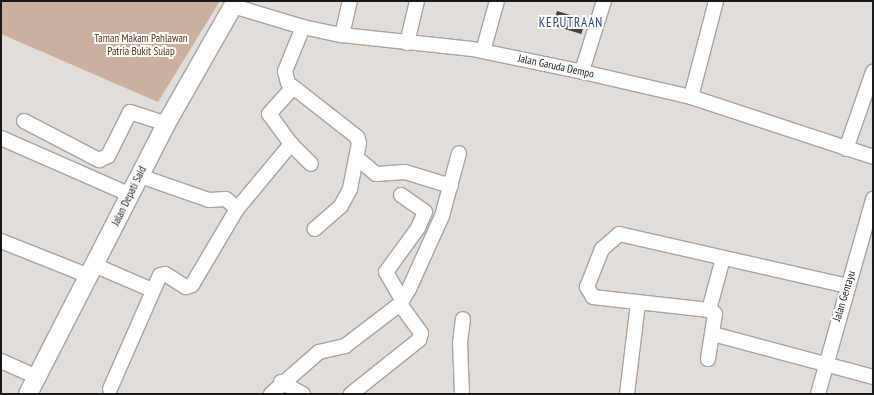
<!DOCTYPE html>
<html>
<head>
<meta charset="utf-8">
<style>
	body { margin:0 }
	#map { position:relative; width:874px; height:395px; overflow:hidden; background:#e3ddda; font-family:"PT Sans Narrow",sans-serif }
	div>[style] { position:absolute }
	.green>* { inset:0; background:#cbb0a0 }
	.building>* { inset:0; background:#46413e; transform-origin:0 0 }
	.roads { filter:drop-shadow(1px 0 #a8a39f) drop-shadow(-1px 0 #a8a39f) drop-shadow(0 1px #a8a39f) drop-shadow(0 -1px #a8a39f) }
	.minor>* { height:14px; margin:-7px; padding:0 7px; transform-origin:7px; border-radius:7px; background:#fff }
	.major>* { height:18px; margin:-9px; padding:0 9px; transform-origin:9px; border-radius:9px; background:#fff }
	span { translate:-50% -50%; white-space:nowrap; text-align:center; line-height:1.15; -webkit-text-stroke:4px #fff; paint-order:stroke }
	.park-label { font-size:11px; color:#5b3112 }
	.street-label { font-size:11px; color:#1b1918 }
	.quarter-label { font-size:13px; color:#2b457d; letter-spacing:1px }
	.frame { position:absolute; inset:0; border:2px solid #1b1918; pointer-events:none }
</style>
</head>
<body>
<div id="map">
	<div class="green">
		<div style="clip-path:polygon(1px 1px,220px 1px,158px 102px,1px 34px)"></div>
	</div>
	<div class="building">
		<div style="left:557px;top:11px;width:30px;height:15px;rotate:17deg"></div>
	</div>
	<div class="roads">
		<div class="minor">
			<div style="left:233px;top:6px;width:73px;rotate:16.7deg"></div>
			<div style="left:303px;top:27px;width:40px;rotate:12deg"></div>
			<div style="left:342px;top:35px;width:131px;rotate:6.1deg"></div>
			<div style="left:472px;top:49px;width:113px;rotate:11.7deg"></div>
			<div style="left:583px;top:72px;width:111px;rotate:13deg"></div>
			<div style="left:691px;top:97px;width:192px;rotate:18.2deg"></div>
			<div style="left:303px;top:27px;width:48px;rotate:112.2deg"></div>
			<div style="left:285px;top:71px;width:12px;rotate:76deg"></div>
			<div style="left:288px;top:83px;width:88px;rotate:38deg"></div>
			<div style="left:357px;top:137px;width:6px;rotate:72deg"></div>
			<div style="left:359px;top:143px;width:47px;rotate:101.1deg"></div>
			<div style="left:350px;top:189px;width:19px;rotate:118deg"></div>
			<div style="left:341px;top:206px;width:35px;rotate:139deg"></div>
			<div style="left:342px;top:35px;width:35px;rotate:-77deg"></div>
			<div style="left:407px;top:43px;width:43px;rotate:-76.6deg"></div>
			<div style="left:483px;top:51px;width:52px;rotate:-74.4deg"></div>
			<div style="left:582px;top:71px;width:73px;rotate:-72.6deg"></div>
			<div style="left:691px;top:97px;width:99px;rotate:-75.4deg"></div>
			<div style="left:24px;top:121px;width:85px;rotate:27.5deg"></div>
			<div style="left:99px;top:160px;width:10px;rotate:-24deg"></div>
			<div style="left:108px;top:156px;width:49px;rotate:-63.4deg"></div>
			<div style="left:130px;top:112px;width:38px;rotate:18deg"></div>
			<div style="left:1px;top:138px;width:142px;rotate:23.7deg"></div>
			<div style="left:291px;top:144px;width:37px;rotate:-126deg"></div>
			<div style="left:269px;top:114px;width:36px;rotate:-48deg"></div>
			<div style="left:846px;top:149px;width:82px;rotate:-70.7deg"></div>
			<div style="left:357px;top:158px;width:25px;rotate:40deg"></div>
			<div style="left:376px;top:174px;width:29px;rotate:-4deg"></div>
			<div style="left:405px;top:172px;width:48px;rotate:16.9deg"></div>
			<div style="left:140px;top:176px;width:73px;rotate:19.2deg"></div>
			<div style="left:209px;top:200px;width:17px;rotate:-3deg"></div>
			<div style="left:226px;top:199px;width:15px;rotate:42deg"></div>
			<div style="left:401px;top:195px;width:29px;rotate:35deg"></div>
			<div style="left:425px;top:212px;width:17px;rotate:114deg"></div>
			<div style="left:418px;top:228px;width:54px;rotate:126deg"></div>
			<div style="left:386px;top:272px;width:32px;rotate:60deg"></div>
			<div style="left:1px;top:241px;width:95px;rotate:21.7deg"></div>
			<div style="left:94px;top:265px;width:63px;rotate:23.3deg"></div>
			<div style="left:709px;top:310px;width:117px;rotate:-173.6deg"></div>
			<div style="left:593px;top:297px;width:12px;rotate:-121deg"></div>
			<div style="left:587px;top:287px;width:41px;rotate:-68.5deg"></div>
			<div style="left:602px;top:249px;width:23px;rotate:-41deg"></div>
			<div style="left:619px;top:234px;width:234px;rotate:12.8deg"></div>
			<div style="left:713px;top:334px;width:166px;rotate:15deg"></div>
			<div style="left:708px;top:359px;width:46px;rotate:-81.2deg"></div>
			<div style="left:715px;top:314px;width:7px;rotate:-146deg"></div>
			<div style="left:709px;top:310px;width:54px;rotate:-74.9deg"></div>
			<div style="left:1px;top:361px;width:39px;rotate:24deg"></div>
			<div style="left:281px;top:382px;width:25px;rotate:29deg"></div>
			<div style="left:110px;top:389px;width:124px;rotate:-66.3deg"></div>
			<div style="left:160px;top:275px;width:5px;rotate:-11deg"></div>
			<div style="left:165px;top:274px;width:25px;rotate:32deg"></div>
			<div style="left:186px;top:287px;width:6px;rotate:-18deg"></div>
			<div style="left:192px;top:285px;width:88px;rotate:-59.4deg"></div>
			<div style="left:237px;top:209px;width:85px;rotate:-50.3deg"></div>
			<div style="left:291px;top:144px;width:28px;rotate:45deg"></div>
			<div style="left:271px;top:394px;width:64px;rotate:-41.2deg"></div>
			<div style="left:319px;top:352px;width:27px;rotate:-13deg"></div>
			<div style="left:345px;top:346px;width:69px;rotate:-37.4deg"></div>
			<div style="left:400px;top:304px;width:17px;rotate:-59deg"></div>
			<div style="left:409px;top:289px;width:80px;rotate:-65.7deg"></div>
			<div style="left:442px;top:216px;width:65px;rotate:-74.9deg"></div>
			<div style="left:351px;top:394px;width:87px;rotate:-38.5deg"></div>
			<div style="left:419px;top:340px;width:7px;rotate:-74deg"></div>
			<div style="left:421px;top:333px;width:36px;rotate:-126deg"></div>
			<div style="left:462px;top:394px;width:51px;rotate:-92.2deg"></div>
			<div style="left:460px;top:343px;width:24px;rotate:-83deg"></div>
			<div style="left:627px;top:394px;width:92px;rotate:-83.1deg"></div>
			<div style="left:818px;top:394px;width:203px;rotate:-74.2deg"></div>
		</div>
		<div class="major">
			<div style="left:28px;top:394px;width:303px;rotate:-62.9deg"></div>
			<div style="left:166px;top:124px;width:142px;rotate:-60.4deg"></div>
		</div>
	</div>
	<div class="park-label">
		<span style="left:141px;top:45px">Taman Makam Pahlawan<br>Patria Bukit Sulap</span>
	</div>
	<div class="street-label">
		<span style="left:556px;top:66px;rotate:12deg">Jalan Garuda Dempo</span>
		<span style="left:129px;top:196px;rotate:-64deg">Jalan Depati Said</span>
		<span style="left:844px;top:296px;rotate:-73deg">Jalan Gentayu</span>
	</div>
	<div class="quarter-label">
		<span style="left:571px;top:23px">KEPUTRAAN</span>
	</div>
	<div class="frame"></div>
</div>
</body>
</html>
